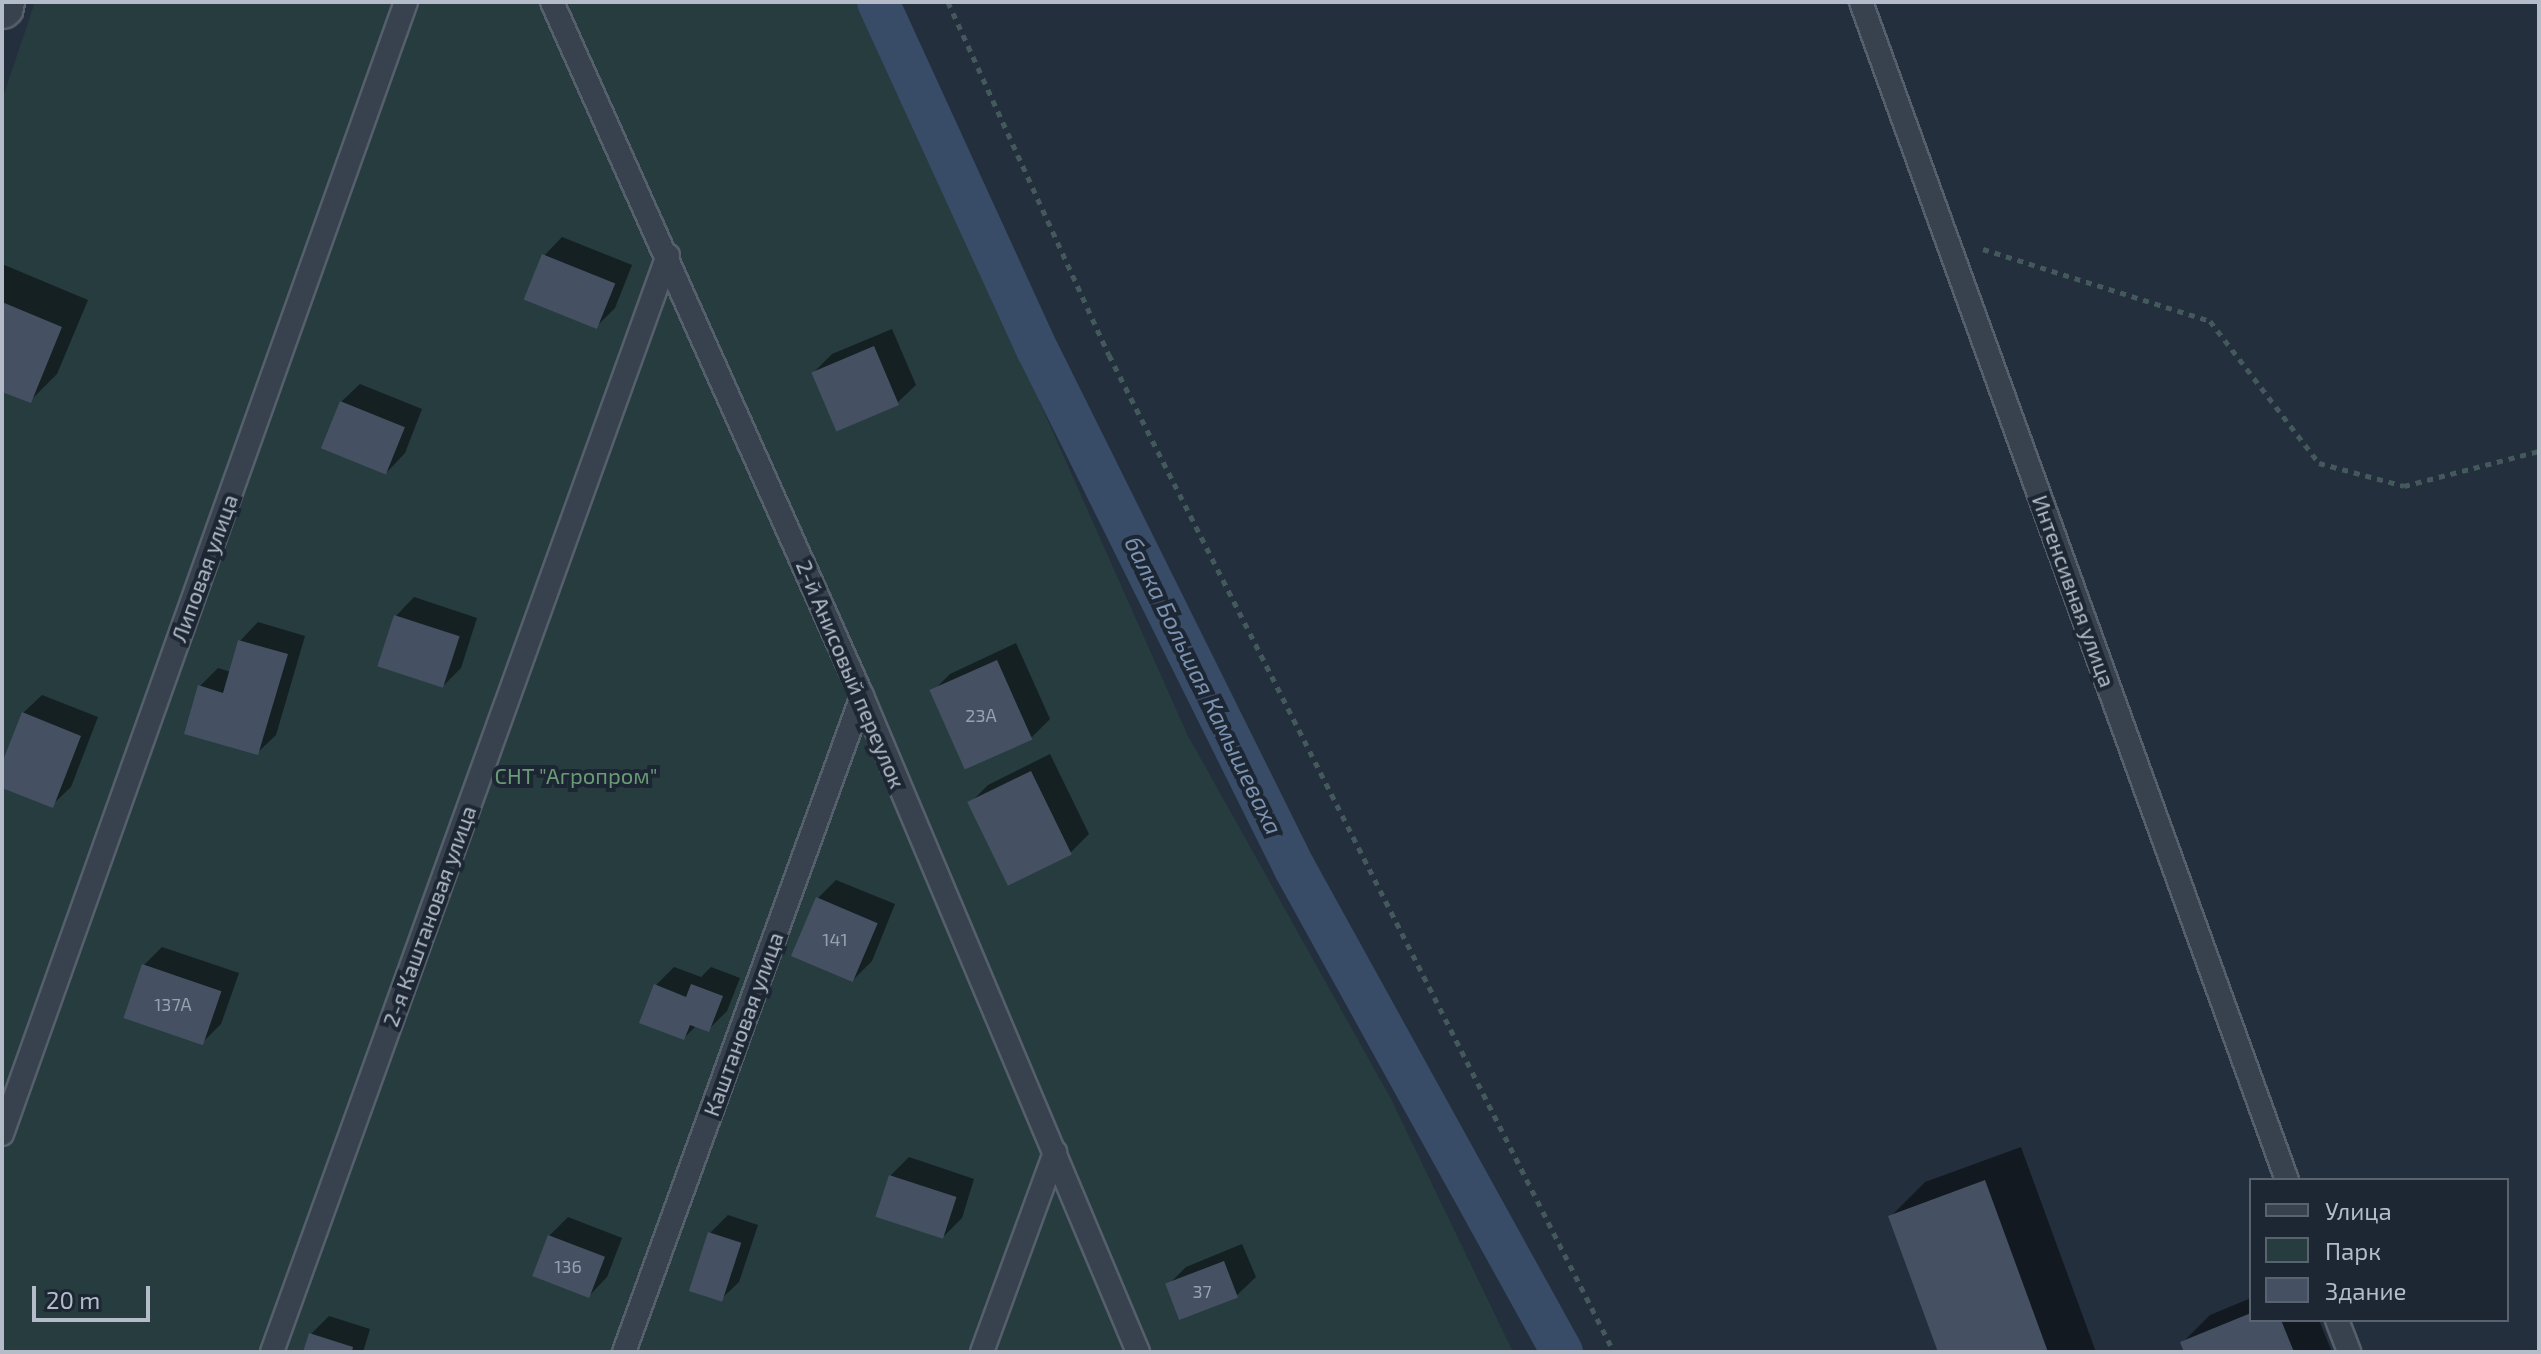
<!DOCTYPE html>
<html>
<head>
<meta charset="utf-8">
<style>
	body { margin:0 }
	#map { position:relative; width:2541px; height:1354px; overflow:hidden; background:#242f3e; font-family:"Exo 2",sans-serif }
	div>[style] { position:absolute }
	.green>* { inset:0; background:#263c3f }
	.shadow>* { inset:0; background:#0007 }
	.canal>* { height:42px; margin:-21px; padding:0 21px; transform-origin:21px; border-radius:21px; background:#394c67 }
	.building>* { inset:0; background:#455162; transform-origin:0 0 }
	.path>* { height:5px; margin-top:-2.5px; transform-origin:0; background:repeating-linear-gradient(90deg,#44595c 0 6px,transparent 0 12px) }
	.roads { filter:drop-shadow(2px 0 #565f6c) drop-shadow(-2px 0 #565f6c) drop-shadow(0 2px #565f6c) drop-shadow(0 -2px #565f6c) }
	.lane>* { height:22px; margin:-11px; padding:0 11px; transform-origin:11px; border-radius:11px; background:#38414e }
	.street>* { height:42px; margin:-21px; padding:0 21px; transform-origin:21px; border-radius:21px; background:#38414e }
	span { translate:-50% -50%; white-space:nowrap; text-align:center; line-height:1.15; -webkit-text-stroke:8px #1d2633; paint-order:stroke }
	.number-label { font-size:18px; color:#98a1af }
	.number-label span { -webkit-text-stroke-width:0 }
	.street-label { font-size:22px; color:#b4bcc9 }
	.park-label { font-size:22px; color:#6b9a76 }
	.water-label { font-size:24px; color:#7c92b1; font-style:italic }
	.frame { position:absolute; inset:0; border:4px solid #b4bcc9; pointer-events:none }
	.legend { position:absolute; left:2249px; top:1178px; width:260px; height:144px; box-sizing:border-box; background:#1d2633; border:2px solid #59626f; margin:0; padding:10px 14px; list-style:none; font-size:24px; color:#b4bcc9 }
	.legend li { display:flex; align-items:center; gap:16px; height:40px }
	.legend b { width:40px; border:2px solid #59626f }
	.scale { position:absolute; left:32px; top:1286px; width:118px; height:36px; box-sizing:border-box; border:4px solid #b4bcc9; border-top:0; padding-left:10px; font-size:24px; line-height:28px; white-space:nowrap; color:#b4bcc9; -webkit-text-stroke:6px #1d2633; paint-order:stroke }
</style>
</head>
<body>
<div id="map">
	<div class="green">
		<div style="clip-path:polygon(35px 2px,862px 2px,1187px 734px,1391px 1099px,1513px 1352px,2px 1352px,2px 100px)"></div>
	</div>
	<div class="shadow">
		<div style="clip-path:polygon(562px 237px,632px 265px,615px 308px,597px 326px,544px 256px)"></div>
		<div style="clip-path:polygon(2px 264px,88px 300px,57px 374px,30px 401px,2px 389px)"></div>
		<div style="clip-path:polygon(892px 329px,916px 385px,897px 403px,813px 373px,832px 354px)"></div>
		<div style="clip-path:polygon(360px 384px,422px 409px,405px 453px,387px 472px,341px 402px)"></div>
		<div style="clip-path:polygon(414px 597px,477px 618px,461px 668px,443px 686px,396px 616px)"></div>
		<div style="clip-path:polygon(258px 622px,305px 636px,276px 735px,257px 753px,200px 686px,218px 668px,231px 672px,240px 641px)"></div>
		<div style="clip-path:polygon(1016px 643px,1050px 719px,1032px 737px,932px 692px,950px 674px)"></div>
		<div style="clip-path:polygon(42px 695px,98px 717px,71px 787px,52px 805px,2px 785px,2px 769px,23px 713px)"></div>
		<div style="clip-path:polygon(1050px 754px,1089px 834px,1071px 852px,970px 803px,988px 785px)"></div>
		<div style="clip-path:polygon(836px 880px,895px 904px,872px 961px,854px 979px,818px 898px)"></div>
		<div style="clip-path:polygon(162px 947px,239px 973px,221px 1024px,203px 1042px,144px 965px)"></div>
		<div style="clip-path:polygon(674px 967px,701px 977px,711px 967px,740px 978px,727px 1011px,708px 1030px,697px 1025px,684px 1038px,655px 986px)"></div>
		<div style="clip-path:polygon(2021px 1147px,2096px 1352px,1940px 1352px,1890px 1217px,1925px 1182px)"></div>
		<div style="clip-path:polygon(909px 1157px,974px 1179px,962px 1218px,944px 1236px,890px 1176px)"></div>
		<div style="clip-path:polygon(728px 1215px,758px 1225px,739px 1282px,720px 1300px,710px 1233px)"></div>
		<div style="clip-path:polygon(568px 1217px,622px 1238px,607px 1277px,589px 1296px,549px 1236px)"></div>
		<div style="clip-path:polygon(1242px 1244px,1256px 1277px,1237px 1295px,1181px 1318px,1168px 1285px,1186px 1267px)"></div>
		<div style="clip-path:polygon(2251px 1298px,2251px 1320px,2319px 1320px,2332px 1352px,2187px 1352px,2183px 1342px,2210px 1315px)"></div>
		<div style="clip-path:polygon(329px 1316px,370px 1329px,363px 1352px,305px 1352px,311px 1334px)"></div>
	</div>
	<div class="canal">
		<div style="left:878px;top:2px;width:384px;rotate:65.4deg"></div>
		<div style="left:1038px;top:351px;width:576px;rotate:63.61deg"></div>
		<div style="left:1294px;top:867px;width:554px;rotate:61.08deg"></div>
	</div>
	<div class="building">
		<div style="left:542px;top:254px;width:79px;height:49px;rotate:22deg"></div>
		<div style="clip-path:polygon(2px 302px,62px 327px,31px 403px,2px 392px)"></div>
		<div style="left:874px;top:346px;width:64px;height:68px;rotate:67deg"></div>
		<div style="left:340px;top:401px;width:70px;height:51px;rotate:22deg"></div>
		<div style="left:394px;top:615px;width:69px;height:54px;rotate:18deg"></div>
		<div style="clip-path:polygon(238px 640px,288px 654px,258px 755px,184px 734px,198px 685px,223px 693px)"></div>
		<div style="left:997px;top:660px;width:87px;height:74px;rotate:66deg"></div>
		<div style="clip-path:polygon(22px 712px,81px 736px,53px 808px,2px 788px,2px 763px)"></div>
		<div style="left:1031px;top:771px;width:93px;height:71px;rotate:64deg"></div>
		<div style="left:816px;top:897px;width:67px;height:64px;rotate:23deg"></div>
		<div style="left:142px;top:964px;width:84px;height:57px;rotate:19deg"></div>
		<div style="clip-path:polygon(654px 984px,686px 997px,691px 984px,723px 996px,709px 1032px,690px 1025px,684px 1040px,639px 1023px)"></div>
		<div style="left:889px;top:1175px;width:71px;height:44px;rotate:18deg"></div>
		<div style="clip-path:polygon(1985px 1180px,2048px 1352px,1938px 1352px,1888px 1216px)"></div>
		<div style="left:708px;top:1232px;width:35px;height:62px;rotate:18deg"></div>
		<div style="left:548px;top:1235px;width:61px;height:44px;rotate:21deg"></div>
		<div style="left:1224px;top:1261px;width:39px;height:63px;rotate:69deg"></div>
		<div style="clip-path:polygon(2251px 1313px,2251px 1320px,2281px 1320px,2294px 1352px,2184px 1352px,2180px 1342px)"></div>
		<div style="clip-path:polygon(309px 1333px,353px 1347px,352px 1352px,303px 1352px)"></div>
	</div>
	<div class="path">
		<div style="left:948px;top:2px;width:388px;rotate:65.5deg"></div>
		<div style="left:1109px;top:355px;width:1118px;rotate:63.14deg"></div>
		<div style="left:1983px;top:249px;width:238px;rotate:17.6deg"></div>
		<div style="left:2210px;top:321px;width:179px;rotate:52.5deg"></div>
		<div style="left:2319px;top:463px;width:88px;rotate:15.1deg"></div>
		<div style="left:2404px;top:486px;width:139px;rotate:-14.5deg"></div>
	</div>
	<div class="roads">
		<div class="lane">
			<div style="left:552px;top:2px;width:760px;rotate:65.93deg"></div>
			<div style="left:862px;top:696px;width:712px;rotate:67.18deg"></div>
			<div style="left:1861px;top:2px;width:1253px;rotate:70.12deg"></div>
			<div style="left:2px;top:1134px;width:1202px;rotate:-70.36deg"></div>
			<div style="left:2337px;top:1320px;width:34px;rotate:69deg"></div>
			<div style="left:272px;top:1352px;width:1166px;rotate:-70.15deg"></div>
			<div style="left:624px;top:1352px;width:698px;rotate:-70.06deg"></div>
			<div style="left:982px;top:1352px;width:213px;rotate:-69.9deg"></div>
		</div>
		<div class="street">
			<div style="left:2px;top:7px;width:5px;rotate:-79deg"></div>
		</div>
	</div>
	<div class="number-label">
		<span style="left:981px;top:715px">23А</span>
		<span style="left:835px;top:939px">141</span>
		<span style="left:173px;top:1004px">137А</span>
		<span style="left:568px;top:1266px">136</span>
		<span style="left:1202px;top:1291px">37</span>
	</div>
	<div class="street-label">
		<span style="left:204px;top:568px;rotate:-70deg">Липовая улица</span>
		<span style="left:2074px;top:591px;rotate:70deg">Интенсивная улица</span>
		<span style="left:851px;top:674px;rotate:67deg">2-й Анисовый переулок</span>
		<span style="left:429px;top:916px;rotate:-70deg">2-я Каштановая улица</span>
		<span style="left:743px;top:1024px;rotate:-70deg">Каштановая улица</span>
	</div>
	<div class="park-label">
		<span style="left:576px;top:776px">СНТ "Агропром"</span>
	</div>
	<div class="water-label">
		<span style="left:1204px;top:685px;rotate:64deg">балка Большая Камышеваха</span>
	</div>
	<div class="frame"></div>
	<ul class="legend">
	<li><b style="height:10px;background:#38414e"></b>Улица</li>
	<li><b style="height:22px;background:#263c3f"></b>Парк</li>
	<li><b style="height:22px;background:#455162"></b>Здание</li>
	</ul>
	<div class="scale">20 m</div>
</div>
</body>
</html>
